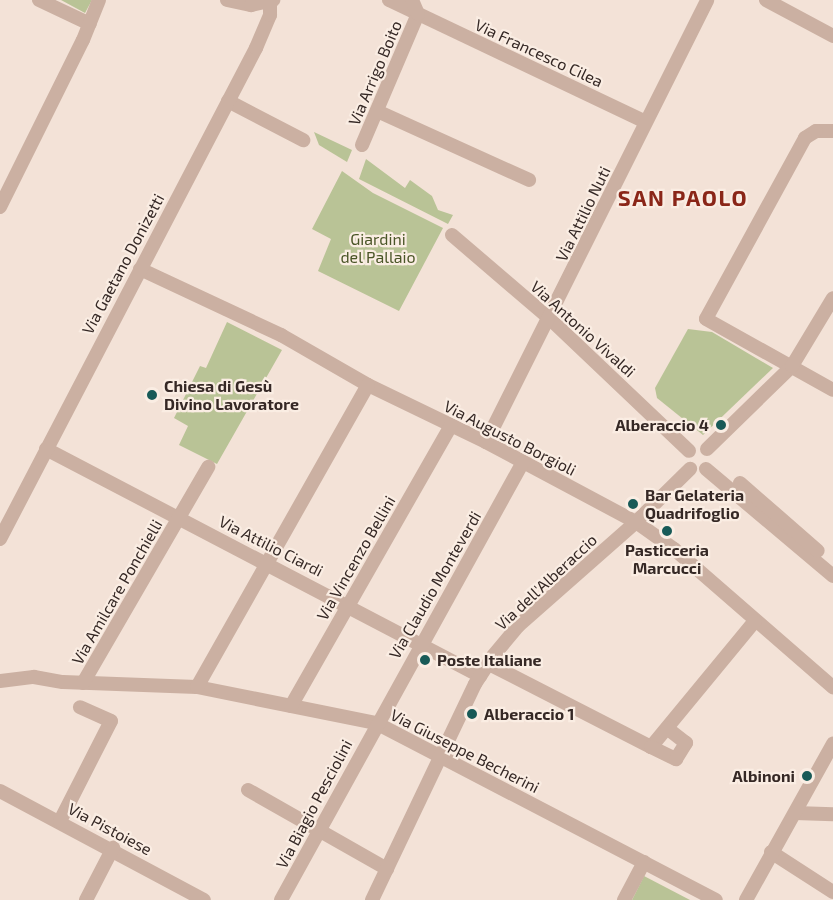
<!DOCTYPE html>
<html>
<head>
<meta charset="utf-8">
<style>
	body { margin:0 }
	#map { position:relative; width:833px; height:900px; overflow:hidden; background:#f3e2d7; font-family:"Exo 2",sans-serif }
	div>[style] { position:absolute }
	.green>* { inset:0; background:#b9c396 }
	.minor>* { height:14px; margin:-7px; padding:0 7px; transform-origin:7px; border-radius:7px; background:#cbb0a2 }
	.dots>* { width:16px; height:16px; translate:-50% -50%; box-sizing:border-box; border:3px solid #faede3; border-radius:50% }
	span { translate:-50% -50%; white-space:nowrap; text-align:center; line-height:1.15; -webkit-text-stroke:4.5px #faede3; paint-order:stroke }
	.street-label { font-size:16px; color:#352825 }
	.park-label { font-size:16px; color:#4a5527 }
	.poi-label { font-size:16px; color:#352825; font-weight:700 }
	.left { translate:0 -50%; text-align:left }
	.right { translate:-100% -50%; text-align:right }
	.district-label { font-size:22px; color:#8a2618; font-weight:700; letter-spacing:1.5px }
</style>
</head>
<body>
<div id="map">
	<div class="green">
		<div style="clip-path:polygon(61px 0,92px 0,85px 13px)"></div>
		<div style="clip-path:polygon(314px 132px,352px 150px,347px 162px,319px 145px)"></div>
		<div style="clip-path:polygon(366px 159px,405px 188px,410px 180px,432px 196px,438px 210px,453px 215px,448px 224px,359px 179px)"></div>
		<div style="clip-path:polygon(342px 171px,373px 193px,443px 228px,399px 311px,318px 271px,331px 239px,312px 229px)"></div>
		<div style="clip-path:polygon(227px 322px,282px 350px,217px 464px,179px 445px,188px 426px,174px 418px,200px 366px,206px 368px)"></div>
		<div style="clip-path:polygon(688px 329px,712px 332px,773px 368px,703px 435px,657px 398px,655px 388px)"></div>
		<div style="clip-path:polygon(644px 876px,690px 900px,632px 900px)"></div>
	</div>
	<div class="minor">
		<div style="left:39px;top:0;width:56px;rotate:25.2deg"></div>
		<div style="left:227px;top:0;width:25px;rotate:12deg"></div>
		<div style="left:251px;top:5px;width:23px;rotate:-13deg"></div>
		<div style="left:389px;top:0;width:284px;rotate:25.4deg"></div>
		<div style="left:766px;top:0;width:76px;rotate:28.2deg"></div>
		<div style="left:228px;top:101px;width:85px;rotate:27.5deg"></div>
		<div style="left:377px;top:111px;width:167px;rotate:24.4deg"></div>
		<div style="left:833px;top:131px;width:17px;rotate:180deg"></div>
		<div style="left:816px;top:131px;width:13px;rotate:148deg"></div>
		<div style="left:805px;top:138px;width:206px;rotate:118.7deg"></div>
		<div style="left:706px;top:319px;width:145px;rotate:29.2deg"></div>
		<div style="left:362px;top:145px;width:142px;rotate:-66.9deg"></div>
		<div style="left:418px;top:14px;width:15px;rotate:-113deg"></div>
		<div style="left:0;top:207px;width:186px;rotate:-63.6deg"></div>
		<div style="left:83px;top:40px;width:43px;rotate:-68.2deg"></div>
		<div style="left:452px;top:235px;width:128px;rotate:40.6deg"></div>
		<div style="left:549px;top:318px;width:193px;rotate:43.5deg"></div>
		<div style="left:140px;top:269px;width:156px;rotate:25.1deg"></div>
		<div style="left:281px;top:335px;width:100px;rotate:29.9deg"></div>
		<div style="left:368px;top:385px;width:131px;rotate:25.8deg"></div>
		<div style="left:486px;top:442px;width:170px;rotate:28.1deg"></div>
		<div style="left:636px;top:522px;width:47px;rotate:35.4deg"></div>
		<div style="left:674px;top:549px;width:211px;rotate:41deg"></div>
		<div style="left:486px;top:442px;width:494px;rotate:-63.4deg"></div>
		<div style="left:46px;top:449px;width:490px;rotate:27.6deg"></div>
		<div style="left:707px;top:449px;width:119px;rotate:-44.3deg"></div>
		<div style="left:792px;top:366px;width:79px;rotate:-58.9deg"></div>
		<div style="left:706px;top:469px;width:166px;rotate:40.1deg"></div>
		<div style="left:740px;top:483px;width:103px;rotate:41.1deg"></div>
		<div style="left:0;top:539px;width:554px;rotate:-62.46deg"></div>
		<div style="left:256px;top:48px;width:36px;rotate:-67deg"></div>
		<div style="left:270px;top:15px;width:13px;rotate:-90deg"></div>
		<div style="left:489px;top:664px;width:182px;rotate:27.1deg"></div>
		<div style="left:651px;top:747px;width:163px;rotate:-50.5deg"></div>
		<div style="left:0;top:681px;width:34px;rotate:-7deg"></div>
		<div style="left:34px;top:677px;width:29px;rotate:10deg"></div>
		<div style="left:63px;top:682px;width:134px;rotate:2.1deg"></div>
		<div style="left:197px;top:687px;width:183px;rotate:11.4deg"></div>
		<div style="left:376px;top:723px;width:383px;rotate:27.5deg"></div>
		<div style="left:83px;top:683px;width:250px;rotate:-59.9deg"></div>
		<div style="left:197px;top:687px;width:347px;rotate:-60.5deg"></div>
		<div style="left:291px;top:706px;width:323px;rotate:-60.3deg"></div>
		<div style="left:651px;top:747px;width:28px;rotate:26deg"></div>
		<div style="left:676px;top:759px;width:19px;rotate:-58deg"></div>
		<div style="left:686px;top:743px;width:24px;rotate:-142deg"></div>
		<div style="left:248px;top:790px;width:160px;rotate:29.6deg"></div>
		<div style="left:0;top:791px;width:231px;rotate:28.1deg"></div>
		<div style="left:795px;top:813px;width:38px;rotate:2deg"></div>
		<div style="left:60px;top:821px;width:112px;rotate:-63deg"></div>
		<div style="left:111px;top:721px;width:34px;rotate:-156deg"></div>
		<div style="left:771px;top:852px;width:74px;rotate:32.8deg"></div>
		<div style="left:86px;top:900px;width:59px;rotate:-62.6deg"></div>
		<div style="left:281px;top:900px;width:500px;rotate:-61.08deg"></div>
		<div style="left:372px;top:900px;width:239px;rotate:-64.5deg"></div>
		<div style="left:475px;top:684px;width:33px;rotate:-57deg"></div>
		<div style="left:493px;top:656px;width:39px;rotate:-50deg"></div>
		<div style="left:518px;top:626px;width:157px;rotate:-41.4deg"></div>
		<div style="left:636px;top:522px;width:76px;rotate:-44.5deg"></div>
		<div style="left:624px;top:900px;width:43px;rotate:-62.2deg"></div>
		<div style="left:746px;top:900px;width:179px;rotate:-60.9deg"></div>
	</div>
	<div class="dots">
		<div style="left:152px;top:395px;background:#185a57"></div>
		<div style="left:721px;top:425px;background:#185a57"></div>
		<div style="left:633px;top:504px;background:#185a57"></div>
		<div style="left:667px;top:531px;background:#185a57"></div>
		<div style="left:425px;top:660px;background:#185a57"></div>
		<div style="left:472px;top:714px;background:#185a57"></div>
		<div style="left:807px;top:776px;background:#185a57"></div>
	</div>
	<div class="street-label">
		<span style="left:539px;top:53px;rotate:25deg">Via Francesco Cilea</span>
		<span style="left:375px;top:73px;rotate:-67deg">Via Arrigo Boito</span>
		<span style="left:583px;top:214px;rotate:-64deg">Via Attilio Nuti</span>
		<span style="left:123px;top:264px;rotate:-62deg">Via Gaetano Donizetti</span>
		<span style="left:583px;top:329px;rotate:42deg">Via Antonio Vivaldi</span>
		<span style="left:510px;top:438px;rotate:27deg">Via Augusto Borgioli</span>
		<span style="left:271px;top:546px;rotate:27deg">Via Attilio Ciardi</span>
		<span style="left:356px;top:558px;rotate:-60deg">Via Vincenzo Bellini</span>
		<span style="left:546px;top:582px;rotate:-43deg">Via dell'Alberaccio</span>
		<span style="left:435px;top:585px;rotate:-60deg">Via Claudio Monteverdi</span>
		<span style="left:117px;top:592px;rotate:-60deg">Via Amilcare Ponchielli</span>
		<span style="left:465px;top:751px;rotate:27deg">Via Giuseppe Becherini</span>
		<span style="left:314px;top:804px;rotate:-62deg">Via Biagio Pesciolini</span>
		<span style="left:110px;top:829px;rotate:28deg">Via Pistoiese</span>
	</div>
	<div class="park-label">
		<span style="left:378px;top:248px">Giardini<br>del Pallaio</span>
	</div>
	<div class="poi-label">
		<span class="left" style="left:164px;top:395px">Chiesa di Gesù<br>Divino Lavoratore</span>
		<span class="right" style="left:709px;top:425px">Alberaccio 4</span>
		<span class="left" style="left:645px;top:504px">Bar Gelateria<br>Quadrifoglio</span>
		<span style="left:667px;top:559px">Pasticceria<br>Marcucci</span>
		<span class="left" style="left:437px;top:660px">Poste Italiane</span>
		<span class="left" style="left:484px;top:714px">Alberaccio 1</span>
		<span class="right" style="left:795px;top:776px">Albinoni</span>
	</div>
	<div class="district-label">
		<span style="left:683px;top:198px">SAN PAOLO</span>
	</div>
</div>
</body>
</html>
